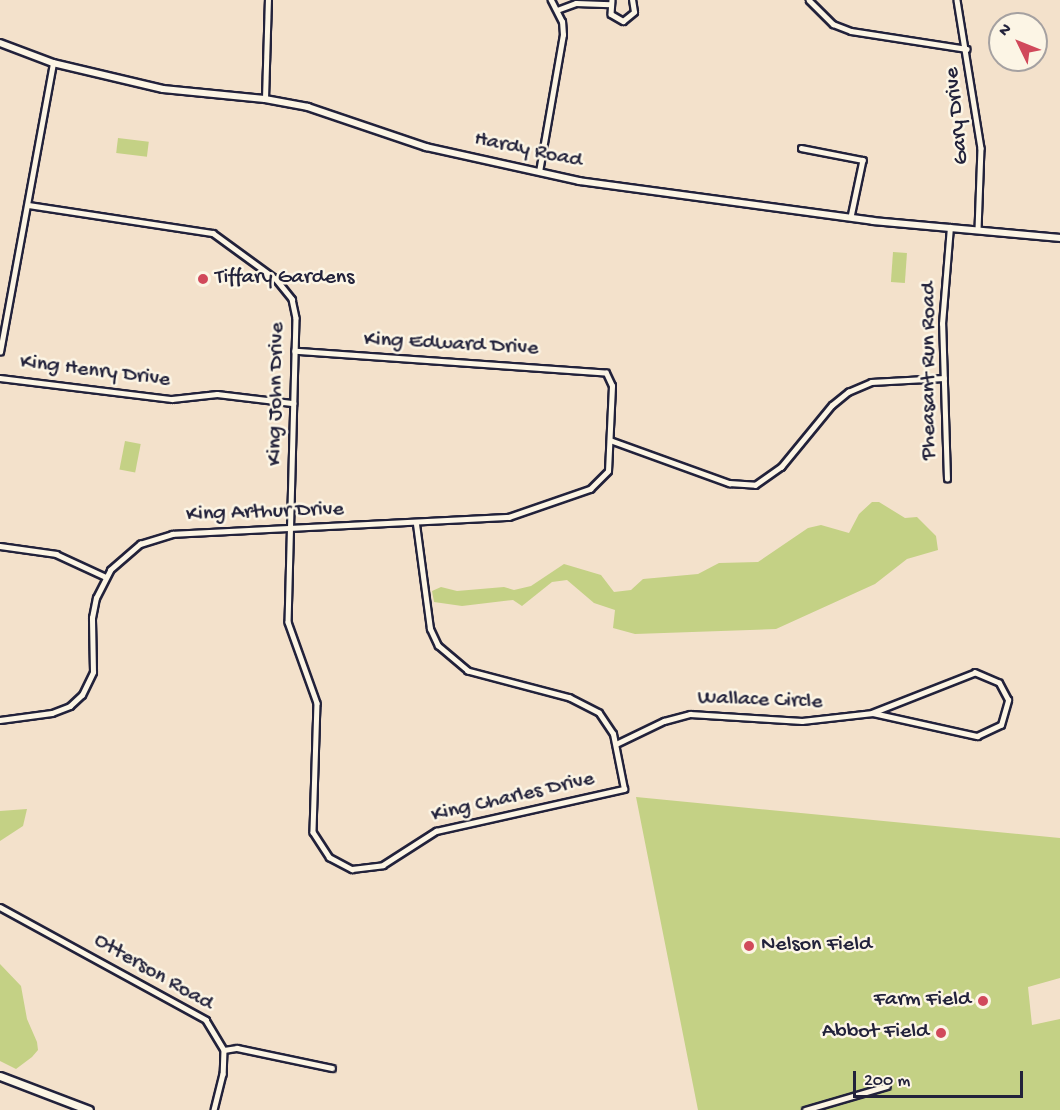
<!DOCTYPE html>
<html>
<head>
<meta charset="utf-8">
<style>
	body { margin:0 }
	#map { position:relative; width:1060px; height:1110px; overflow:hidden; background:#f3e1cb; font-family:"Gochi Hand",sans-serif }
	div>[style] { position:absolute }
	.green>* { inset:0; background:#c4d185; transform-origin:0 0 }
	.roads { filter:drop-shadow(2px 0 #22223b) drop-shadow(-2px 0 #22223b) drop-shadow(0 2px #22223b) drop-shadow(0 -2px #22223b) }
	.minor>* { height:4.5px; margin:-2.25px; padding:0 2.25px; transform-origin:2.25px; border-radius:2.25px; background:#fcf5e5 }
	.tertiary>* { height:6px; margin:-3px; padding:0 3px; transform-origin:3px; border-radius:3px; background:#fcf5e5 }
	.secondary>* { height:7px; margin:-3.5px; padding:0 3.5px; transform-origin:3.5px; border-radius:3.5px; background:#fcf5e5 }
	.dots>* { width:16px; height:16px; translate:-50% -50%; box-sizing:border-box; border:3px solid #fcf5e5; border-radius:50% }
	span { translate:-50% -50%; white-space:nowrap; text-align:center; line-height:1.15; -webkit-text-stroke:5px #fcf5e5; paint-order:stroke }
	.street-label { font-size:22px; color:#22223b }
	.poi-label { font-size:22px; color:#22223b }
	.left { translate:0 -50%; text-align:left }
	.right { translate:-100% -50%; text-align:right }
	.north { position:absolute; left:988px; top:12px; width:60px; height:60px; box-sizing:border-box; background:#fcf5e5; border:2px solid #a5a1a1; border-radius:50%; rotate:313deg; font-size:16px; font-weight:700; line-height:24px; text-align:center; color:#22223b }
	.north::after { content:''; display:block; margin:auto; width:21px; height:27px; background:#d1495b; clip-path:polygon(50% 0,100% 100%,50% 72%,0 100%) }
	.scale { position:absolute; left:853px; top:1071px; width:170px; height:27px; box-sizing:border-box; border:3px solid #22223b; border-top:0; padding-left:8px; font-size:18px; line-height:21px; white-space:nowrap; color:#22223b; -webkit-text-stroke:4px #fcf5e5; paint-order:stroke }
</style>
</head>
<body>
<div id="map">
	<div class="green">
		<div style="left:118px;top:138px;width:31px;height:15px;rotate:7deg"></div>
		<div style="left:893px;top:252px;width:14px;height:30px;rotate:4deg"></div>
		<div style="left:125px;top:441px;width:16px;height:29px;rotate:11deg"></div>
		<div style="clip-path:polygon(872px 502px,879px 502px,905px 518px,917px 517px,936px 536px,938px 550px,907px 559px,875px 584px,776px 629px,635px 634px,613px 628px,615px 610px,594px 603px,567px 580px,552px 582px,522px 606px,513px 600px,462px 606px,434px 602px,432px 591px,441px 587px,457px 591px,504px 587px,514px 590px,531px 586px,564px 564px,601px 575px,614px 592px,631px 590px,643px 579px,698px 574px,719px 563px,758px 562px,808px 528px,821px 525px,849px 533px,859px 514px)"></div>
		<div style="clip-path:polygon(636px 797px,1060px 838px,1060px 978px,1028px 987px,1032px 1025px,1060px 1019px,1060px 1110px,698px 1110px)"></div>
		<div style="clip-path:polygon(27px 809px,23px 826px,0 841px,0 811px)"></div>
		<div style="clip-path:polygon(0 964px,21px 986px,27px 1019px,37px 1042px,38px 1050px,32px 1057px,16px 1069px,0 1061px)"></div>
	</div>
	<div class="roads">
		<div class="minor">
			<div style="left:612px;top:0;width:14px;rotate:94deg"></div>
			<div style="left:611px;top:14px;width:14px;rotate:30deg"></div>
			<div style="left:623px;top:21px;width:14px;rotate:-39deg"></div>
			<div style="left:634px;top:12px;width:12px;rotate:-99deg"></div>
			<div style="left:809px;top:0;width:34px;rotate:45deg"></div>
			<div style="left:833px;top:24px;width:19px;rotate:21deg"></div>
			<div style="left:851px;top:31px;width:117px;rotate:8.8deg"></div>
			<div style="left:957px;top:0;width:150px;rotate:80.8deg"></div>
			<div style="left:981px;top:148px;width:81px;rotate:92.1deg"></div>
			<div style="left:557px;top:10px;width:20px;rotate:-20deg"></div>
			<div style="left:576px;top:3px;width:34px;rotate:2deg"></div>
			<div style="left:265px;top:99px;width:99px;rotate:-88.3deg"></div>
			<div style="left:801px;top:148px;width:63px;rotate:11deg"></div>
			<div style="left:863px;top:160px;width:58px;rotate:101.9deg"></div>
			<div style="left:539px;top:172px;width:139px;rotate:-80.1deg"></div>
			<div style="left:563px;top:35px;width:13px;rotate:-94deg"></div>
			<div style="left:562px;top:22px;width:25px;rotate:-117deg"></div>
			<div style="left:29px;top:205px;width:186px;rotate:8.7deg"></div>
			<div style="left:213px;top:233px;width:78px;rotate:36.1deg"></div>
			<div style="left:276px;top:279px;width:26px;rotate:51deg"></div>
			<div style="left:292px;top:299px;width:19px;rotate:78deg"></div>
			<div style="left:296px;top:318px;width:304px;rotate:91.5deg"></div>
			<div style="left:288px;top:622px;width:86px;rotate:70.3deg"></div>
			<div style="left:317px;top:703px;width:129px;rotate:91.8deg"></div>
			<div style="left:313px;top:832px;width:30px;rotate:57deg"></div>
			<div style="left:329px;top:857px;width:26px;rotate:28deg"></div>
			<div style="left:352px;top:869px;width:31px;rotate:-7deg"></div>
			<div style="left:383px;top:865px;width:63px;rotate:-32.7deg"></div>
			<div style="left:436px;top:831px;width:193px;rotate:-12.6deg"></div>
			<div style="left:624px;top:789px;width:56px;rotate:-101.3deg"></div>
			<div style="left:613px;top:734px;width:25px;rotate:-124deg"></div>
			<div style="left:599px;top:713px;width:33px;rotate:-153deg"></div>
			<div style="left:570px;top:698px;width:106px;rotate:-165.2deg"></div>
			<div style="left:468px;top:671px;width:39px;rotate:-140deg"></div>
			<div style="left:438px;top:646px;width:19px;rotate:-115deg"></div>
			<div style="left:430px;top:629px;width:106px;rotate:-97.6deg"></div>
			<div style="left:0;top:352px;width:294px;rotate:-79.6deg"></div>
			<div style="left:0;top:378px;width:173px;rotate:7deg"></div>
			<div style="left:172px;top:399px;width:45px;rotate:-6.3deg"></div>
			<div style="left:217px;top:394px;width:77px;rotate:6.8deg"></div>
			<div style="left:610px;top:440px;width:127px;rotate:19.9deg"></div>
			<div style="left:729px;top:483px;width:26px;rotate:4deg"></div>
			<div style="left:755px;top:485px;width:32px;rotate:-35deg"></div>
			<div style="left:781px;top:467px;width:80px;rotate:-50.6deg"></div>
			<div style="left:832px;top:405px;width:21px;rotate:-39deg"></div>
			<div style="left:848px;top:392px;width:25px;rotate:-23deg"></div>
			<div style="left:871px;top:382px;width:73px;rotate:-3.1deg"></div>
			<div style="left:947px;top:479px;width:155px;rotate:-91.8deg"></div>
			<div style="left:942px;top:324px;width:97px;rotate:-85.3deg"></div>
			<div style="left:0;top:546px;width:57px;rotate:8.1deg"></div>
			<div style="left:56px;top:554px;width:55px;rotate:24.7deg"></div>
			<div style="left:0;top:720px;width:52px;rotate:-7.7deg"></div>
			<div style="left:52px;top:713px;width:19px;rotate:-21deg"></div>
			<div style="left:70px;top:706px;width:16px;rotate:-43deg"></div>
			<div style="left:82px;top:695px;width:25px;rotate:-64deg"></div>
			<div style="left:93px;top:672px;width:54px;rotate:-91.1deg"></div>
			<div style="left:92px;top:618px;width:20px;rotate:-79deg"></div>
			<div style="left:96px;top:598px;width:31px;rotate:-63deg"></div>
			<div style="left:110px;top:570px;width:40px;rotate:-41deg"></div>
			<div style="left:140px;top:544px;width:34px;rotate:-17deg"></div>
			<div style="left:172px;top:534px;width:337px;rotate:-2.9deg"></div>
			<div style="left:509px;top:517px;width:86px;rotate:-19.1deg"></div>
			<div style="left:590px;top:489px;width:25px;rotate:-45deg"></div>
			<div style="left:608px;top:471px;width:85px;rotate:-87.3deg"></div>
			<div style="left:612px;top:386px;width:14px;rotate:-115deg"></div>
			<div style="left:606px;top:373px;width:312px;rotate:-176deg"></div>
			<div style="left:616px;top:744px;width:53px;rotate:-25.6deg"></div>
			<div style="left:664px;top:721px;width:27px;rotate:-15deg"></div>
			<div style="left:690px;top:714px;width:112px;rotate:3.6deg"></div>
			<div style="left:802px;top:721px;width:71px;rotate:-6.4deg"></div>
			<div style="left:873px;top:713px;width:107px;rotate:12.5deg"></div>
			<div style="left:977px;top:736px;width:26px;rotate:-25deg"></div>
			<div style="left:1001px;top:725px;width:26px;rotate:-74deg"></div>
			<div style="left:1008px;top:700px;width:19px;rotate:-118deg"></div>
			<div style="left:999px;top:683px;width:26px;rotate:-157deg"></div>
			<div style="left:975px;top:673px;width:110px;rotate:158.6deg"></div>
			<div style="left:0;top:907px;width:235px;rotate:28.7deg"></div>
			<div style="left:206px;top:1020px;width:35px;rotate:59deg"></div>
			<div style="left:224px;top:1050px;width:24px;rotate:92deg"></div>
			<div style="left:223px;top:1074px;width:37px;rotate:104deg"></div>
			<div style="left:224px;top:1050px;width:13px;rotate:-9deg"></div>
			<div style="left:237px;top:1048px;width:97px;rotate:11.9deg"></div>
			<div style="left:805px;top:1110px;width:85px;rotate:-16.3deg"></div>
		</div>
		<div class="tertiary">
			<div style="left:0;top:43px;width:57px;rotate:20.7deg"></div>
			<div style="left:53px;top:63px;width:113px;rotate:13.3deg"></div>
			<div style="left:163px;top:89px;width:102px;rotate:5.6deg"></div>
			<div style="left:265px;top:99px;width:44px;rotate:10.5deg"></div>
			<div style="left:308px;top:107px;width:125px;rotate:18.7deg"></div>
			<div style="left:426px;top:147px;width:157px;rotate:12.5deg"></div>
			<div style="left:579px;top:181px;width:297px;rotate:7.7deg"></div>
			<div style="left:873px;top:221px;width:188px;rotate:5.2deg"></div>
		</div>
		<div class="secondary">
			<div style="left:0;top:1076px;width:95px;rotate:20.9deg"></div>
		</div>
	</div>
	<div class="dots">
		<div style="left:203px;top:279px;background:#d1495b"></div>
		<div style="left:749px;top:946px;background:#d1495b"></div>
		<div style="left:983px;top:1001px;background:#d1495b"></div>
		<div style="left:941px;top:1033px;background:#d1495b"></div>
	</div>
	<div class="street-label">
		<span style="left:958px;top:116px;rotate:-96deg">Gary Drive</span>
		<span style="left:528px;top:151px;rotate:12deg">Hardy Road</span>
		<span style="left:451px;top:345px;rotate:3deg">King Edward Drive</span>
		<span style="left:930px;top:371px;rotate:-90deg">Pheasant Run Road</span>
		<span style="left:95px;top:372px;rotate:7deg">King Henry Drive</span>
		<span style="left:277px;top:394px;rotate:-89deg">King John Drive</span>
		<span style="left:265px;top:513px;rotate:-2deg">King Arthur Drive</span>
		<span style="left:760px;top:701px;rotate:2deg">Wallace Circle</span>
		<span style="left:513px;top:798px;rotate:-13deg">King Charles Drive</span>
		<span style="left:153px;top:973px;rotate:30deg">Otterson Road</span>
	</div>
	<div class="poi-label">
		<span class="left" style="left:215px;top:279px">Tiffary Gardens</span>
		<span class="left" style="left:761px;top:946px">Nelson Field</span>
		<span class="right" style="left:971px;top:1001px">Farm Field</span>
		<span class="right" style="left:929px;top:1033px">Abbot Field</span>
	</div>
	<div class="north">N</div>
	<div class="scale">200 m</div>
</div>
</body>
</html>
